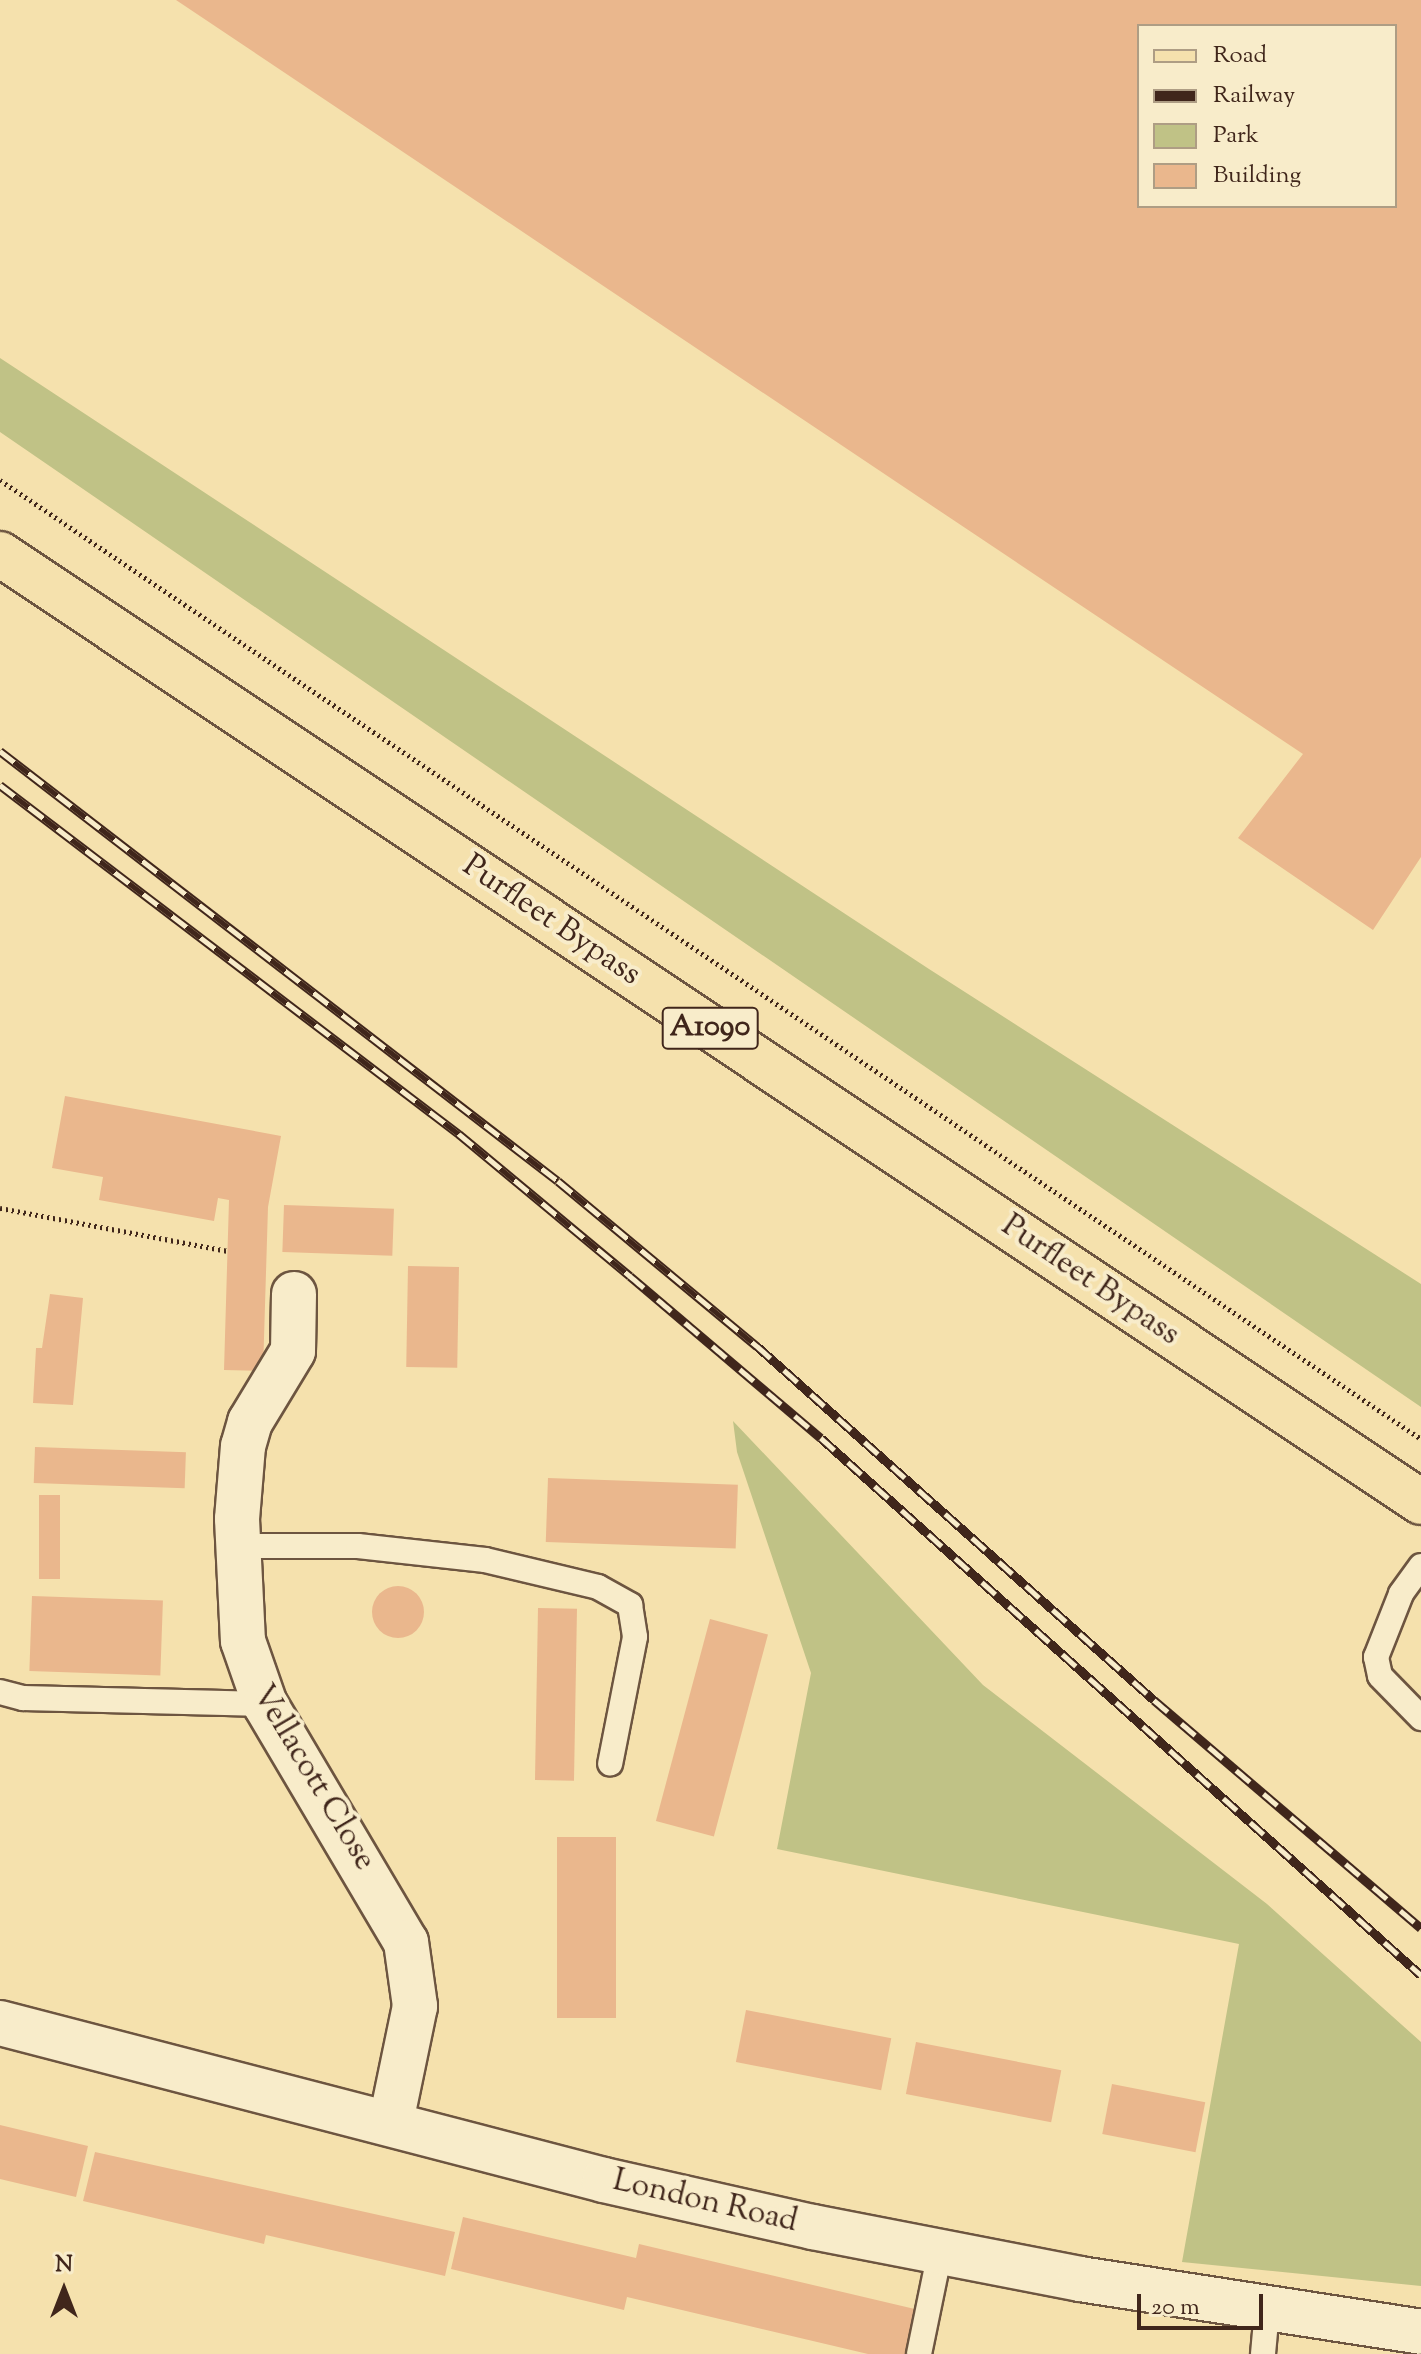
<!DOCTYPE html>
<html>
<head>
<meta charset="utf-8">
<style>
	body { margin:0 }
	#map { position:relative; width:1421px; height:2354px; overflow:hidden; background:#f5e1ad; font-family:"Sorts Mill Goudy",serif }
	div>[style] { position:absolute }
	.green>* { inset:0; background:#c0c286 }
	.building>* { inset:0; background:#eab78d; transform-origin:0 0 }
	.round { border-radius:50% }
	.path>* { height:5px; margin-top:-2.5px; transform-origin:0; background:repeating-linear-gradient(90deg,#40261b 0 2px,transparent 0 6px) }
	.roads { filter:drop-shadow(2px 0 #6d5540) drop-shadow(-2px 0 #6d5540) drop-shadow(0 2px #6d5540) drop-shadow(0 -2px #6d5540) }
	.service>* { height:24px; margin:-12px; padding:0 12px; transform-origin:12px; border-radius:12px; background:#f8ecca }
	.minor>* { height:44px; margin:-22px; padding:0 22px; transform-origin:22px; border-radius:22px; background:#f8ecca }
	.tertiary>* { height:44px; margin:-22px; padding:0 22px; transform-origin:22px; border-radius:22px; background:#f8ecca }
	.primary>* { height:44px; margin:-22px; padding:0 22px; transform-origin:22px; border-radius:22px; background:#f5e1ad }
	.rail>* { height:9px; margin-top:-4.5px; transform-origin:0; background:repeating-linear-gradient(90deg,#f8ecca 0 18px,#40261b 0 36px); box-sizing:border-box; border-block:2px solid #40261b }
	span { translate:-50% -50%; white-space:nowrap; text-align:center; line-height:1.15; -webkit-text-stroke:8px #f8ecca; paint-order:stroke }
	.shield-label span { padding:2px 6px; background:#f8ecca; border:2px solid; border-radius:6px; -webkit-text-stroke-width:0 }
	.shield-label { font-size:30px; color:#40261b; font-weight:700 }
	.street-label { font-size:32px; color:#40261b }
	.legend { position:absolute; left:1137px; top:24px; width:260px; height:184px; box-sizing:border-box; background:#f8ecca; border:2px solid #ae9d84; margin:0; padding:10px 14px; list-style:none; font-size:24px; color:#40261b }
	.legend li { display:flex; align-items:center; gap:16px; height:40px }
	.legend b { width:40px; border:2px solid #ae9d84 }
	.north { position:absolute; left:24px; top:2250px; width:80px; height:80px; -webkit-text-stroke:6px #f8ecca; paint-order:stroke; rotate:0deg; font-size:22px; font-weight:700; line-height:32px; text-align:center; color:#40261b }
	.north::after { content:''; display:block; margin:auto; width:28px; height:36px; background:#40261b; clip-path:polygon(50% 0,100% 100%,50% 72%,0 100%) }
	.scale { position:absolute; left:1137px; top:2294px; width:126px; height:36px; box-sizing:border-box; border:4px solid #40261b; border-top:0; padding-left:10px; font-size:24px; line-height:28px; white-space:nowrap; color:#40261b; -webkit-text-stroke:6px #f8ecca; paint-order:stroke }
</style>
</head>
<body>
<div id="map">
	<div class="green">
		<div style="clip-path:polygon(0 358px,929px 969px,1421px 1284px,1421px 1407px,0 432px)"></div>
		<div style="clip-path:polygon(733px 1421px,983px 1685px,1267px 1904px,1421px 2042px,1421px 2286px,1182px 2262px,1239px 1944px,777px 1849px,811px 1673px,737px 1452px)"></div>
	</div>
	<div class="building">
		<div style="clip-path:polygon(evenodd,176px 0,1421px 0,1421px 857px,1373px 930px,1238px 838px,1303px 754px,176px 0,1139px 26px,1395px 26px,1395px 206px,1139px 206px,1139px 26px)"></div>
		<div style="clip-path:polygon(65px 1096px,281px 1136px,268px 1207px,263px 1371px,224px 1370px,229px 1200px,218px 1198px,214px 1221px,99px 1200px,103px 1177px,52px 1168px)"></div>
		<div style="left:284px;top:1205px;width:110px;height:47px;rotate:2deg"></div>
		<div style="left:408px;top:1266px;width:51px;height:101px;rotate:1deg"></div>
		<div style="clip-path:polygon(50px 1294px,83px 1298px,73px 1405px,33px 1403px,36px 1348px,42px 1348px)"></div>
		<div style="left:35px;top:1447px;width:151px;height:36px;rotate:2deg"></div>
		<div style="left:548px;top:1478px;width:190px;height:64px;rotate:2deg"></div>
		<div style="left:39px;top:1495px;width:21px;height:84px"></div>
		<div class="round" style="left:372px;top:1586px;width:52px;height:52px"></div>
		<div style="left:32px;top:1596px;width:131px;height:75px;rotate:2deg"></div>
		<div style="left:538px;top:1608px;width:39px;height:172px;rotate:1deg"></div>
		<div style="left:710px;top:1619px;width:60px;height:209px;rotate:15deg"></div>
		<div style="left:557px;top:1837px;width:59px;height:181px"></div>
		<div style="left:746px;top:2010px;width:148px;height:53px;rotate:11deg"></div>
		<div style="left:916px;top:2042px;width:148px;height:53px;rotate:11deg"></div>
		<div style="left:1112px;top:2084px;width:95px;height:51px;rotate:11deg"></div>
		<div style="clip-path:polygon(0 2125px,88px 2146px,76px 2197px,0 2179px)"></div>
		<div style="clip-path:polygon(95px 2152px,455px 2232px,445px 2276px,266px 2235px,264px 2244px,83px 2201px)"></div>
		<div style="clip-path:polygon(463px 2217px,636px 2258px,639px 2244px,919px 2310px,908px 2354px,868px 2354px,627px 2297px,624px 2310px,451px 2269px)"></div>
	</div>
	<div class="path">
		<div style="left:0;top:480px;width:1714px;rotate:34.01deg"></div>
		<div style="left:0;top:1208px;width:232px;rotate:10.7deg"></div>
	</div>
	<div class="roads">
		<div class="service">
			<div style="left:238px;top:1546px;width:120px"></div>
			<div style="left:358px;top:1546px;width:128px;rotate:6.3deg"></div>
			<div style="left:485px;top:1560px;width:116px;rotate:13.4deg"></div>
			<div style="left:598px;top:1587px;width:37px;rotate:29deg"></div>
			<div style="left:630px;top:1605px;width:32px;rotate:81deg"></div>
			<div style="left:635px;top:1637px;width:129px;rotate:101.1deg"></div>
			<div style="left:1421px;top:1566px;width:34px;rotate:126deg"></div>
			<div style="left:1401px;top:1594px;width:68px;rotate:111.6deg"></div>
			<div style="left:1376px;top:1657px;width:19px;rotate:78deg"></div>
			<div style="left:1380px;top:1676px;width:59px;rotate:45.7deg"></div>
			<div style="left:0;top:1692px;width:24px;rotate:15deg"></div>
			<div style="left:23px;top:1698px;width:242px;rotate:1.4deg"></div>
			<div style="left:919px;top:2354px;width:104px;rotate:-78.4deg"></div>
			<div style="left:1263px;top:2354px;width:44px;rotate:-84.8deg"></div>
		</div>
		<div class="minor">
			<div style="left:294px;top:1294px;width:57px;rotate:91deg"></div>
			<div style="left:293px;top:1351px;width:83px;rotate:121.2deg"></div>
			<div style="left:250px;top:1422px;width:25px;rotate:106deg"></div>
			<div style="left:243px;top:1446px;width:73px;rotate:94.7deg"></div>
			<div style="left:237px;top:1519px;width:122px;rotate:87.2deg"></div>
			<div style="left:243px;top:1641px;width:67px;rotate:70.8deg"></div>
			<div style="left:265px;top:1704px;width:277px;rotate:59.4deg"></div>
			<div style="left:406px;top:1942px;width:65px;rotate:82deg"></div>
			<div style="left:415px;top:2006px;width:118px;rotate:101.7deg"></div>
		</div>
		<div class="tertiary">
			<div style="left:0;top:2023px;width:624px;rotate:14.57deg"></div>
			<div style="left:604px;top:2180px;width:214px;rotate:12.7deg"></div>
			<div style="left:813px;top:2227px;width:272px;rotate:11deg"></div>
			<div style="left:1080px;top:2279px;width:345px;rotate:8.8deg"></div>
		</div>
		<div class="primary">
			<div style="left:0;top:554px;width:1708px;rotate:33.71deg"></div>
		</div>
	</div>
	<div class="rail">
		<div style="left:0;top:751px;width:704px;rotate:37.62deg"></div>
		<div style="left:558px;top:1181px;width:259px;rotate:39.7deg"></div>
		<div style="left:757px;top:1346px;width:532px;rotate:41.72deg"></div>
		<div style="left:1154px;top:1700px;width:351px;rotate:40.5deg"></div>
		<div style="left:0;top:785px;width:577px;rotate:37.25deg"></div>
		<div style="left:459px;top:1134px;width:222px;rotate:39.7deg"></div>
		<div style="left:630px;top:1276px;width:250px;rotate:40.3deg"></div>
		<div style="left:821px;top:1438px;width:805px;rotate:41.83deg"></div>
	</div>
	<div class="shield-label">
		<span style="left:710px;top:1028px">A1090</span>
	</div>
	<div class="street-label">
		<span style="left:551px;top:921px;rotate:34deg">Purfleet Bypass</span>
		<span style="left:1090px;top:1281px;rotate:34deg">Purfleet Bypass</span>
		<span style="left:313px;top:1778px;rotate:59deg">Vellacott Close</span>
		<span style="left:705px;top:2202px;rotate:13deg">London Road</span>
	</div>
	<ul class="legend">
	<li><b style="height:10px;background:#f5e1ad"></b>Road</li>
	<li><b style="height:10px;background:#40261b"></b>Railway</li>
	<li><b style="height:22px;background:#c0c286"></b>Park</li>
	<li><b style="height:22px;background:#eab78d"></b>Building</li>
	</ul>
	<div class="north">N</div>
	<div class="scale">20 m</div>
</div>
</body>
</html>
